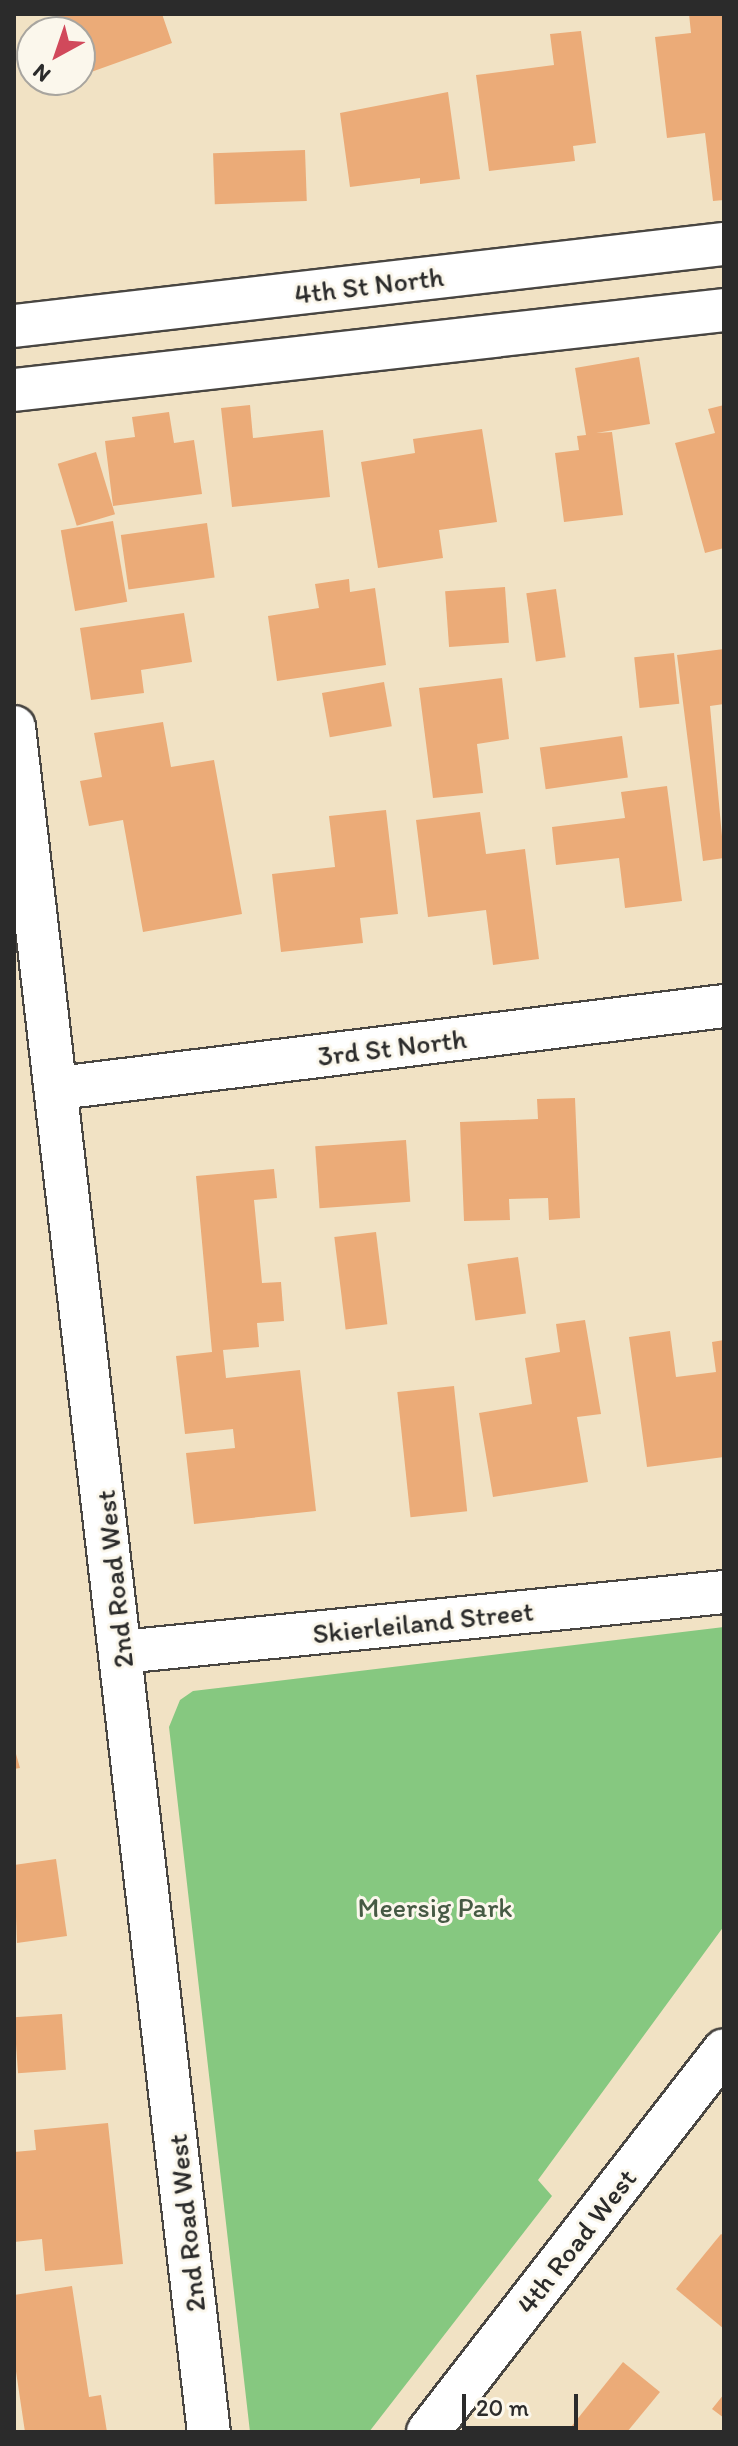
<!DOCTYPE html>
<html>
<head>
<meta charset="utf-8">
<style>
	body { margin:0 }
	#map { position:relative; width:738px; height:2446px; overflow:hidden; background:#f1e2c4; font-family:Itim,sans-serif }
	div>[style] { position:absolute }
	.green>* { inset:0; background:#86c880 }
	.building>* { inset:0; background:#ebab78; transform-origin:0 0 }
	.roads { filter:drop-shadow(2px 0 #494642) drop-shadow(-2px 0 #494642) drop-shadow(0 2px #494642) drop-shadow(0 -2px #494642) }
	.street>* { height:42px; margin:-21px; padding:0 21px; transform-origin:21px; border-radius:21px; background:#fff }
	span { translate:-50% -50%; white-space:nowrap; text-align:center; line-height:1.15; -webkit-text-stroke:6px #fbf7ec; paint-order:stroke }
	.street-label { font-size:28px; color:#2b2b2b }
	.park-label { font-size:28px; color:#465a44 }
	.frame { position:absolute; inset:0; border:16px solid #2b2b2b; pointer-events:none }
	.north { position:absolute; left:16px; top:16px; width:80px; height:80px; box-sizing:border-box; background:#fbf7ec; border:2px solid #a8a59f; border-radius:50%; rotate:220deg; font-size:22px; font-weight:700; line-height:32px; text-align:center; color:#2b2b2b }
	.north::after { content:''; display:block; margin:auto; width:28px; height:36px; background:#d1495b; clip-path:polygon(50% 0,100% 100%,50% 72%,0 100%) }
	.scale { position:absolute; left:462px; top:2394px; width:116px; height:36px; box-sizing:border-box; border:4px solid #2b2b2b; border-top:0; padding-left:10px; font-size:24px; line-height:28px; white-space:nowrap; color:#2b2b2b; -webkit-text-stroke:6px #fbf7ec; paint-order:stroke }
</style>
</head>
<body>
<div id="map">
	<div class="green">
		<div style="clip-path:polygon(724px 1627px,724px 1926px,538px 2180px,552px 2196px,369px 2432px,250px 2432px,169px 1727px,180px 1700px,193px 1691px)"></div>
	</div>
	<div class="building">
		<div style="clip-path:polygon(55px 14px,162px 14px,172px 43px,80px 76px,80px 32px,62px 32px)"></div>
		<div style="clip-path:polygon(689px 14px,724px 14px,724px 200px,713px 201px,705px 133px,667px 138px,655px 37px,691px 33px)"></div>
		<div style="clip-path:polygon(581px 31px,596px 143px,573px 146px,575px 161px,489px 171px,476px 75px,554px 65px,550px 34px)"></div>
		<div style="clip-path:polygon(448px 92px,460px 179px,420px 184px,420px 178px,350px 187px,340px 113px)"></div>
		<div style="left:305px;top:150px;width:51px;height:92px;rotate:88deg"></div>
		<div style="clip-path:polygon(639px 357px,650px 424px,596px 433px,612px 432px,623px 515px,564px 522px,555px 453px,579px 450px,577px 436px,586px 435px,575px 368px)"></div>
		<div style="clip-path:polygon(250px 405px,253px 438px,323px 430px,330px 497px,232px 507px,221px 408px)"></div>
		<div style="clip-path:polygon(724px 405px,724px 548px,705px 553px,675px 443px,715px 433px,708px 409px)"></div>
		<div style="clip-path:polygon(169px 412px,174px 443px,194px 440px,202px 494px,113px 506px,105px 441px,135px 437px,132px 417px)"></div>
		<div style="clip-path:polygon(482px 429px,497px 522px,439px 530px,443px 558px,378px 568px,361px 462px,415px 453px,413px 439px)"></div>
		<div style="left:96px;top:452px;width:65px;height:40px;rotate:73deg"></div>
		<div style="left:113px;top:521px;width:82px;height:53px;rotate:80deg"></div>
		<div style="left:207px;top:523px;width:55px;height:87px;rotate:82deg"></div>
		<div style="clip-path:polygon(349px 579px,350px 592px,375px 588px,386px 665px,277px 681px,268px 616px,319px 608px,315px 584px)"></div>
		<div style="left:505px;top:587px;width:56px;height:60px;rotate:86deg"></div>
		<div style="left:556px;top:589px;width:69px;height:30px;rotate:82deg"></div>
		<div style="clip-path:polygon(184px 613px,192px 662px,141px 670px,144px 693px,91px 700px,80px 628px)"></div>
		<div style="clip-path:polygon(724px 649px,724px 704px,710px 706px,724px 858px,703px 861px,677px 655px)"></div>
		<div style="left:674px;top:653px;width:51px;height:40px;rotate:84deg"></div>
		<div style="clip-path:polygon(502px 678px,509px 739px,477px 744px,483px 793px,433px 798px,419px 688px)"></div>
		<div style="left:384px;top:682px;width:45px;height:63px;rotate:80deg"></div>
		<div style="clip-path:polygon(163px 722px,171px 767px,214px 760px,242px 914px,143px 932px,123px 820px,89px 826px,80px 781px,102px 777px,94px 733px)"></div>
		<div style="left:622px;top:736px;width:42px;height:83px;rotate:82deg"></div>
		<div style="clip-path:polygon(667px 786px,682px 901px,625px 908px,619px 858px,556px 865px,552px 827px,625px 818px,621px 792px)"></div>
		<div style="clip-path:polygon(386px 810px,398px 914px,360px 918px,363px 943px,281px 952px,272px 874px,335px 867px,329px 816px)"></div>
		<div style="clip-path:polygon(480px 812px,486px 854px,525px 849px,539px 959px,493px 965px,486px 910px,428px 917px,416px 820px)"></div>
		<div style="clip-path:polygon(575px 1098px,580px 1218px,549px 1220px,548px 1198px,509px 1199px,510px 1220px,464px 1221px,460px 1122px,538px 1119px,537px 1099px)"></div>
		<div style="left:406px;top:1140px;width:62px;height:91px;rotate:86deg"></div>
		<div style="clip-path:polygon(274px 1169px,277px 1198px,254px 1200px,262px 1283px,281px 1282px,284px 1321px,257px 1323px,259px 1347px,223px 1350px,226px 1378px,300px 1370px,316px 1511px,194px 1524px,186px 1453px,235px 1448px,233px 1429px,185px 1434px,176px 1356px,212px 1352px,196px 1176px)"></div>
		<div style="left:376px;top:1232px;width:93px;height:42px;rotate:83deg"></div>
		<div style="left:518px;top:1257px;width:57px;height:51px;rotate:82deg"></div>
		<div style="clip-path:polygon(585px 1320px,601px 1414px,577px 1417px,588px 1482px,493px 1497px,479px 1413px,532px 1404px,525px 1358px,560px 1352px,556px 1324px)"></div>
		<div style="clip-path:polygon(670px 1331px,676px 1377px,716px 1372px,712px 1342px,724px 1340px,724px 1457px,647px 1467px,629px 1337px)"></div>
		<div style="left:454px;top:1386px;width:126px;height:57px;rotate:84deg"></div>
		<div style="clip-path:polygon(14px 1747px,20px 1768px,14px 1769px)"></div>
		<div style="clip-path:polygon(56px 1859px,67px 1936px,17px 1943px,14px 1865px)"></div>
		<div style="left:62px;top:2014px;width:56px;height:48px;rotate:86deg"></div>
		<div style="clip-path:polygon(108px 2123px,123px 2264px,45px 2271px,42px 2239px,14px 2242px,14px 2152px,36px 2150px,34px 2130px)"></div>
		<div style="clip-path:polygon(721px 2234px,724px 2236px,724px 2329px,676px 2289px)"></div>
		<div style="clip-path:polygon(72px 2286px,89px 2397px,101px 2395px,107px 2432px,25px 2432px,14px 2358px,14px 2295px)"></div>
		<div style="clip-path:polygon(623px 2362px,660px 2392px,627px 2432px,567px 2432px)"></div>
		<div style="clip-path:polygon(724px 2394px,724px 2418px,712px 2409px)"></div>
	</div>
	<div class="roads">
		<div class="street">
			<div style="left:14px;top:326px;width:715px;rotate:-6.59deg"></div>
			<div style="left:14px;top:390px;width:714px;rotate:-6.43deg"></div>
			<div style="left:14px;top:727px;width:1716px;rotate:83.48deg"></div>
			<div style="left:59px;top:1088px;width:670px;rotate:-7.03deg"></div>
			<div style="left:122px;top:1652px;width:605px;rotate:-5.69deg"></div>
			<div style="left:428px;top:2432px;width:483px;rotate:-52.2deg"></div>
		</div>
	</div>
	<div class="street-label">
		<span style="left:369px;top:285px;rotate:-7deg">4th St North</span>
		<span style="left:392px;top:1047px;rotate:-7deg">3rd St North</span>
		<span style="left:114px;top:1579px;rotate:-96deg">2nd Road West</span>
		<span style="left:423px;top:1622px;rotate:-6deg">Skierleiland Street</span>
		<span style="left:186px;top:2223px;rotate:-96deg">2nd Road West</span>
		<span style="left:576px;top:2241px;rotate:-52deg">4th Road West</span>
	</div>
	<div class="park-label">
		<span style="left:435px;top:1907px">Meersig Park</span>
	</div>
	<div class="frame"></div>
	<div class="north">N</div>
	<div class="scale">20 m</div>
</div>
</body>
</html>
